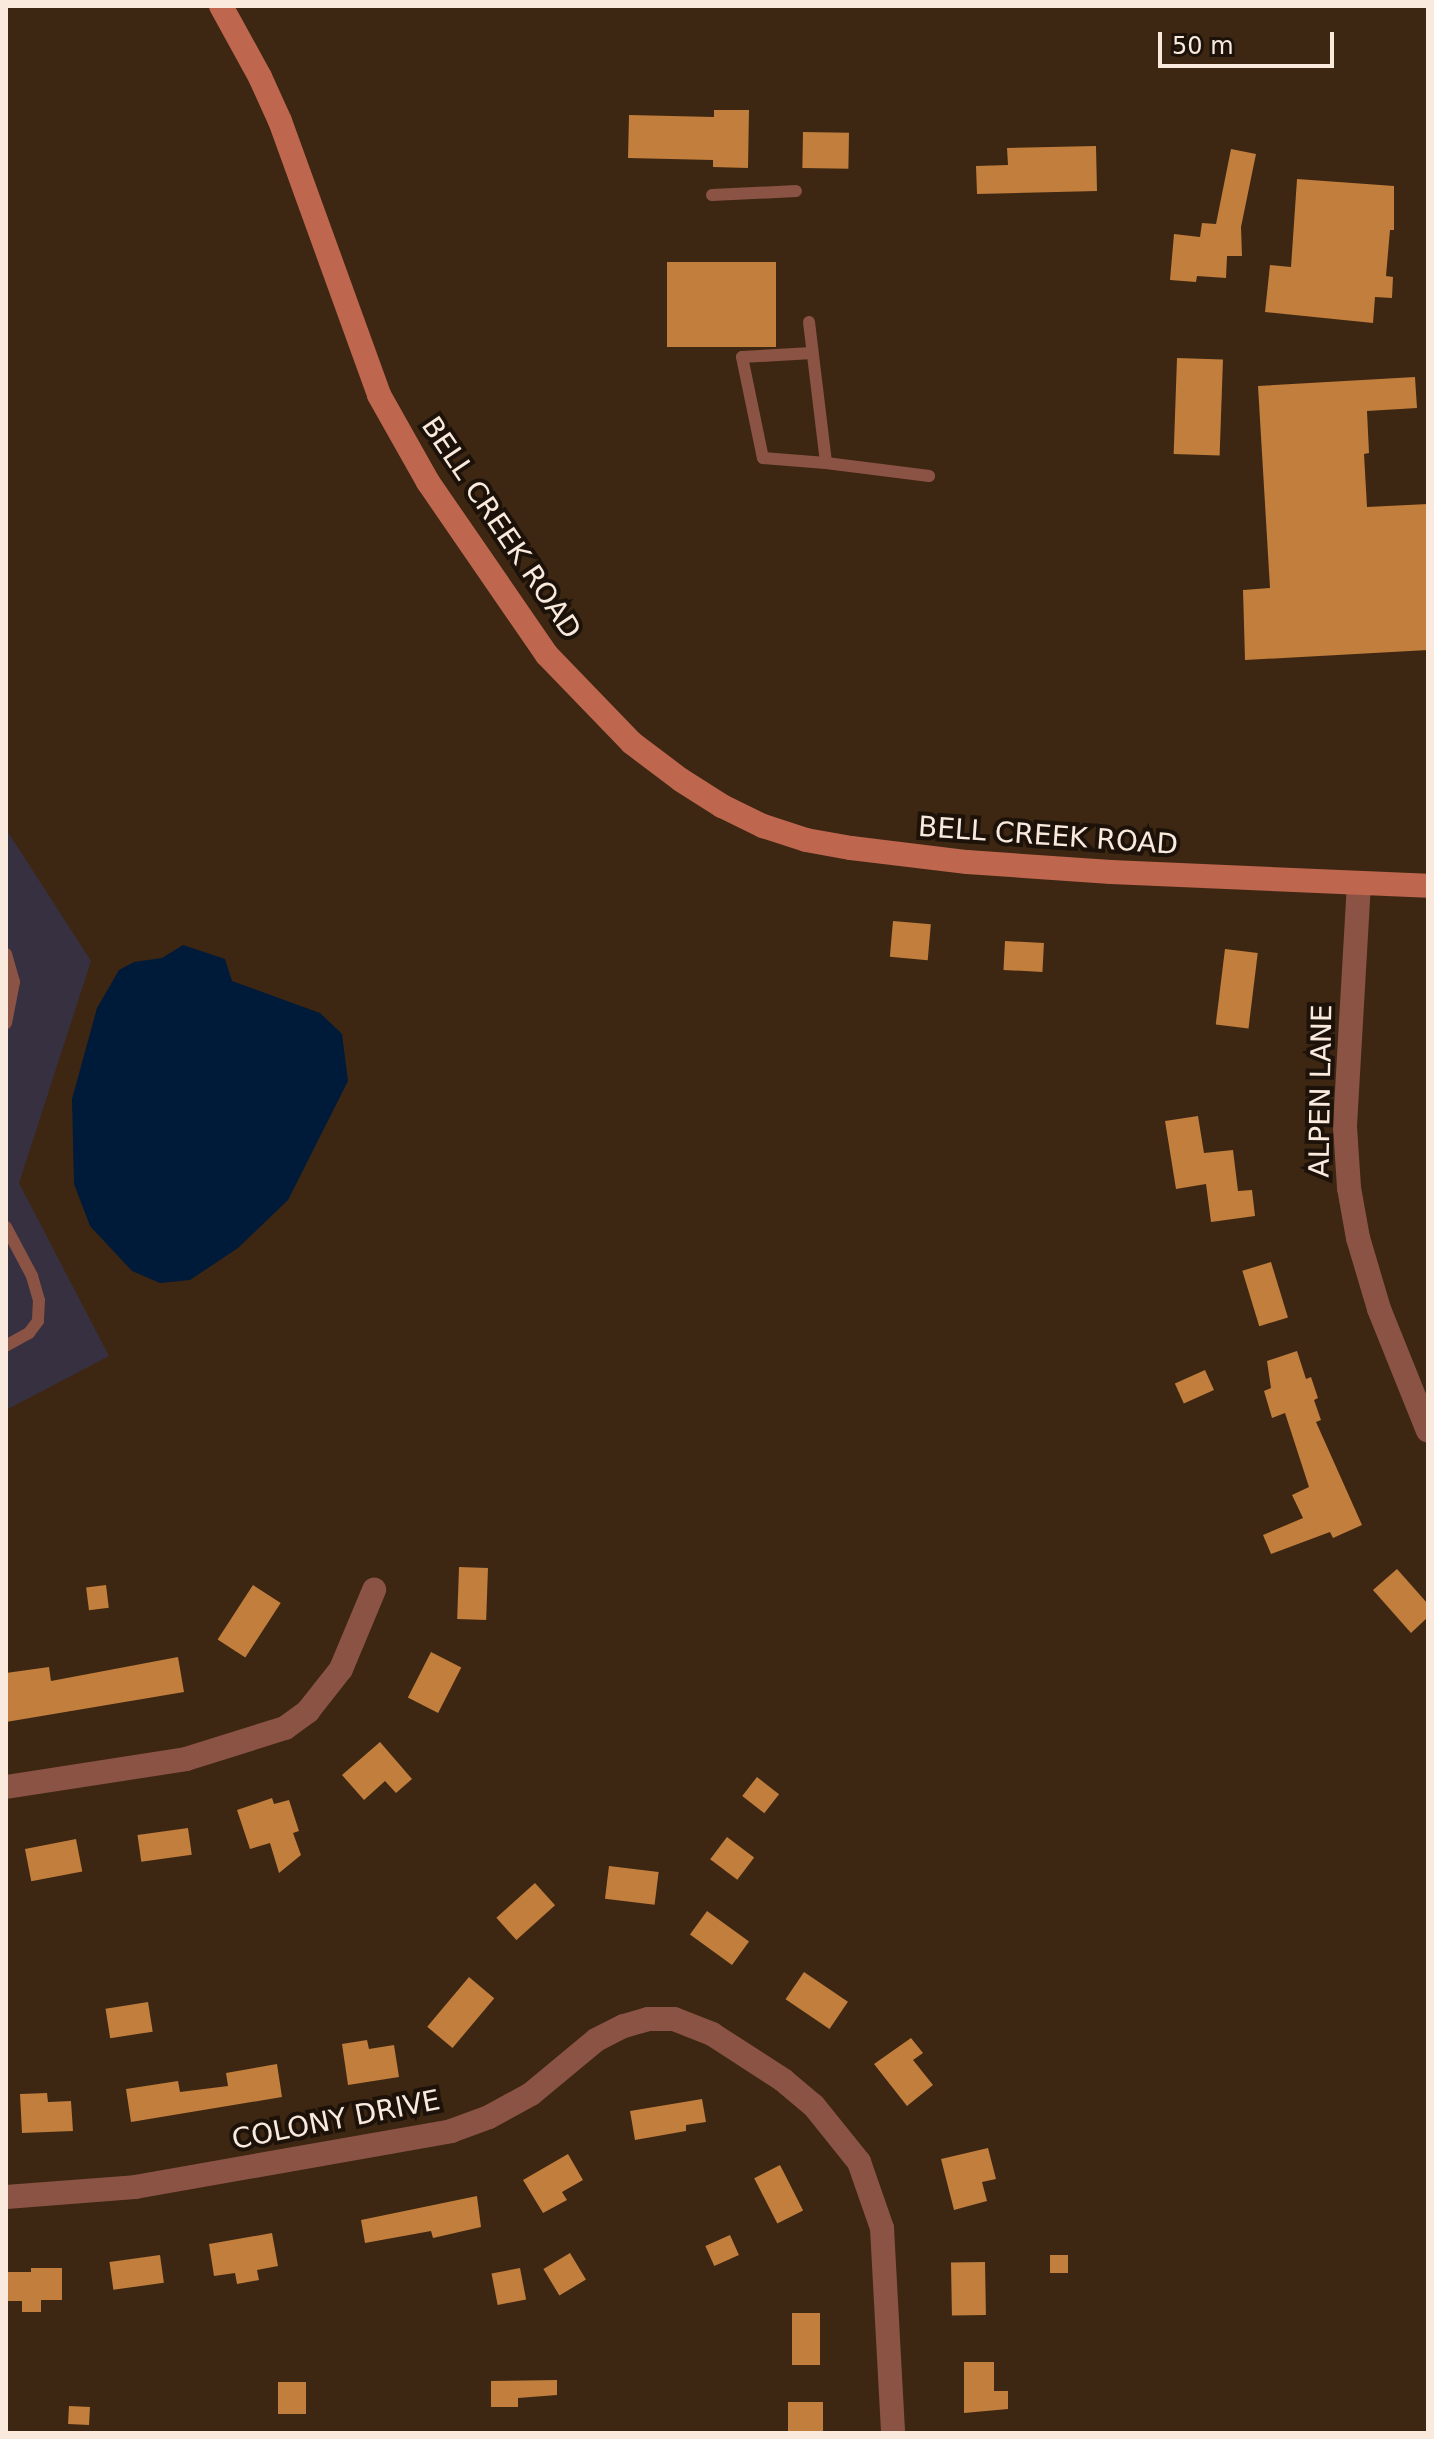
<!DOCTYPE html>
<html>
<head>
<meta charset="utf-8">
<style>
	body { margin:0 }
	#map { position:relative; width:1434px; height:2439px; overflow:hidden; background:#3d2712; font-family:"DejaVu Sans",sans-serif }
	div>[style] { position:absolute }
	.commercial>* { inset:0; background:#373040 }
	.water>* { inset:0; background:#001a39 }
	.building>* { inset:0; background:#c17e3d; transform-origin:0 0 }
	.lane>* { height:12px; margin:-6px; padding:0 6px; transform-origin:6px; border-radius:6px; background:#8b5344 }
	.street>* { height:24px; margin:-12px; padding:0 12px; transform-origin:12px; border-radius:12px; background:#8b5344 }
	.secondary>* { height:24px; margin:-12px; padding:0 12px; transform-origin:12px; border-radius:12px; background:#bf664f }
	span { translate:-50% -50%; white-space:nowrap; text-align:center; line-height:1.15; -webkit-text-stroke:8px #1c1209; paint-order:stroke }
	.street-label { font-size:28px; color:#f9eadd }
	.frame { position:absolute; inset:0; border:8px solid #f9eadd; pointer-events:none }
	.scale { position:absolute; left:1158px; top:32px; width:176px; height:36px; box-sizing:border-box; border:4px solid #f9eadd; border-top:0; padding-left:10px; font-size:24px; line-height:28px; white-space:nowrap; color:#f9eadd; -webkit-text-stroke:6px #1c1209; paint-order:stroke }
</style>
</head>
<body>
<div id="map">
	<div class="commercial">
		<div style="clip-path:polygon(6px 829px,91px 961px,19px 1183px,109px 1356px,6px 1410px)"></div>
	</div>
	<div class="water">
		<div style="clip-path:polygon(183px 945px,225px 959px,232px 981px,320px 1013px,342px 1034px,348px 1081px,288px 1200px,238px 1248px,190px 1280px,160px 1283px,132px 1271px,90px 1226px,74px 1184px,72px 1099px,97px 1008px,119px 970px,134px 962px,162px 958px)"></div>
	</div>
	<div class="building">
		<div style="clip-path:polygon(714px 110px,749px 110px,748px 168px,713px 167px,713px 160px,628px 158px,629px 115px,714px 117px)"></div>
		<div style="left:803px;top:132px;width:46px;height:36px;rotate:1deg"></div>
		<div style="clip-path:polygon(1096px 146px,1097px 191px,977px 194px,976px 166px,1008px 165px,1007px 148px)"></div>
		<div style="clip-path:polygon(1231px 149px,1256px 154px,1241px 227px,1242px 256px,1227px 256px,1226px 278px,1197px 276px,1196px 282px,1170px 280px,1174px 234px,1200px 237px,1202px 223px,1216px 224px)"></div>
		<div style="clip-path:polygon(1297px 179px,1394px 186px,1394px 230px,1390px 230px,1386px 276px,1393px 277px,1392px 298px,1375px 297px,1373px 323px,1265px 312px,1270px 265px,1291px 267px)"></div>
		<div style="left:667px;top:262px;width:109px;height:85px"></div>
		<div style="left:1177px;top:358px;width:46px;height:96px;rotate:2deg"></div>
		<div style="clip-path:polygon(1415px 377px,1417px 408px,1367px 411px,1369px 453px,1364px 454px,1367px 507px,1428px 504px,1428px 650px,1245px 660px,1243px 590px,1270px 588px,1258px 386px)"></div>
		<div style="left:893px;top:921px;width:38px;height:36px;rotate:5deg"></div>
		<div style="left:1005px;top:941px;width:39px;height:29px;rotate:3deg"></div>
		<div style="left:1225px;top:949px;width:33px;height:76px;rotate:7deg"></div>
		<div style="clip-path:polygon(1198px 1116px,1204px 1153px,1233px 1150px,1238px 1191px,1252px 1190px,1255px 1216px,1211px 1222px,1206px 1184px,1176px 1189px,1165px 1121px)"></div>
		<div style="left:1271px;top:1262px;width:58px;height:30px;rotate:73deg"></div>
		<div style="clip-path:polygon(1297px 1351px,1306px 1379px,1311px 1377px,1318px 1398px,1314px 1400px,1321px 1420px,1316px 1422px,1362px 1525px,1333px 1538px,1330px 1532px,1271px 1554px,1263px 1535px,1303px 1518px,1292px 1495px,1309px 1487px,1285px 1413px,1272px 1418px,1264px 1391px,1271px 1388px,1267px 1361px)"></div>
		<div style="left:1205px;top:1370px;width:22px;height:33px;rotate:66deg"></div>
		<div style="left:459px;top:1567px;width:29px;height:52px;rotate:2deg"></div>
		<div style="clip-path:polygon(1397px 1569px,1428px 1604px,1428px 1617px,1411px 1633px,1373px 1590px)"></div>
		<div style="left:106px;top:1585px;width:23px;height:20px;rotate:83deg"></div>
		<div style="left:253px;top:1585px;width:33px;height:65px;rotate:33deg"></div>
		<div style="left:431px;top:1652px;width:34px;height:51px;rotate:27deg"></div>
		<div style="clip-path:polygon(178px 1657px,184px 1692px,6px 1722px,6px 1673px,49px 1667px,51px 1681px)"></div>
		<div style="clip-path:polygon(380px 1742px,412px 1779px,396px 1793px,385px 1781px,364px 1800px,342px 1775px)"></div>
		<div style="left:757px;top:1777px;width:28px;height:24px;rotate:38deg"></div>
		<div style="clip-path:polygon(272px 1798px,274px 1804px,289px 1800px,299px 1831px,293px 1833px,301px 1855px,279px 1873px,270px 1843px,250px 1849px,237px 1810px)"></div>
		<div style="left:188px;top:1828px;width:27px;height:51px;rotate:82deg"></div>
		<div style="left:727px;top:1837px;width:34px;height:28px;rotate:37deg"></div>
		<div style="left:76px;top:1839px;width:33px;height:52px;rotate:79deg"></div>
		<div style="left:609px;top:1866px;width:50px;height:33px;rotate:7deg"></div>
		<div style="left:535px;top:1883px;width:30px;height:52px;rotate:48deg"></div>
		<div style="left:707px;top:1911px;width:52px;height:29px;rotate:36deg"></div>
		<div style="left:804px;top:1972px;width:53px;height:33px;rotate:34deg"></div>
		<div style="left:469px;top:1977px;width:33px;height:65px;rotate:40deg"></div>
		<div style="left:148px;top:2002px;width:30px;height:43px;rotate:81deg"></div>
		<div style="clip-path:polygon(911px 2038px,923px 2053px,913px 2060px,933px 2085px,907px 2106px,874px 2064px)"></div>
		<div style="clip-path:polygon(367px 2040px,369px 2049px,394px 2045px,399px 2077px,348px 2085px,342px 2044px)"></div>
		<div style="clip-path:polygon(277px 2064px,282px 2097px,131px 2122px,126px 2089px,178px 2081px,180px 2092px,228px 2086px,226px 2073px)"></div>
		<div style="clip-path:polygon(47px 2093px,48px 2102px,71px 2101px,73px 2131px,22px 2133px,20px 2094px)"></div>
		<div style="clip-path:polygon(702px 2099px,706px 2122px,686px 2125px,686px 2131px,635px 2140px,630px 2111px)"></div>
		<div style="clip-path:polygon(988px 2148px,996px 2179px,982px 2182px,987px 2201px,954px 2210px,941px 2159px)"></div>
		<div style="clip-path:polygon(568px 2154px,583px 2180px,562px 2192px,567px 2200px,543px 2213px,523px 2180px)"></div>
		<div style="left:780px;top:2165px;width:51px;height:29px;rotate:63deg"></div>
		<div style="clip-path:polygon(477px 2196px,481px 2227px,433px 2238px,431px 2231px,365px 2243px,361px 2220px)"></div>
		<div style="clip-path:polygon(272px 2233px,278px 2266px,257px 2270px,259px 2280px,237px 2284px,235px 2273px,214px 2276px,209px 2244px)"></div>
		<div style="left:730px;top:2235px;width:22px;height:27px;rotate:66deg"></div>
		<div style="left:570px;top:2253px;width:31px;height:31px;rotate:59deg"></div>
		<div style="left:160px;top:2255px;width:28px;height:51px;rotate:82deg"></div>
		<div style="left:1050px;top:2255px;width:18px;height:18px"></div>
		<div style="left:985px;top:2262px;width:53px;height:34px;rotate:89deg"></div>
		<div style="clip-path:polygon(31px 2268px,62px 2268px,62px 2300px,41px 2300px,41px 2312px,22px 2312px,22px 2301px,6px 2301px,6px 2272px,31px 2272px)"></div>
		<div style="left:520px;top:2268px;width:32px;height:29px;rotate:79deg"></div>
		<div style="left:792px;top:2313px;width:28px;height:52px"></div>
		<div style="clip-path:polygon(964px 2362px,994px 2362px,994px 2391px,1008px 2391px,1008px 2409px,964px 2413px)"></div>
		<div style="clip-path:polygon(557px 2380px,557px 2395px,518px 2398px,518px 2407px,491px 2407px,491px 2381px)"></div>
		<div style="left:278px;top:2382px;width:28px;height:32px"></div>
		<div style="left:788px;top:2402px;width:35px;height:31px"></div>
		<div style="left:69px;top:2406px;width:21px;height:18px;rotate:3deg"></div>
	</div>
	<div class="lane">
		<div style="left:712px;top:195px;width:84px;rotate:-2.7deg"></div>
		<div style="left:809px;top:322px;width:142px;rotate:83.1deg"></div>
		<div style="left:826px;top:463px;width:104px;rotate:7.2deg"></div>
		<div style="left:812px;top:353px;width:70px;rotate:176.7deg"></div>
		<div style="left:742px;top:357px;width:103px;rotate:78.3deg"></div>
		<div style="left:763px;top:458px;width:63px;rotate:4.5deg"></div>
		<div style="left:6px;top:954px;width:29px;rotate:74deg"></div>
		<div style="left:14px;top:982px;width:42px;rotate:101deg"></div>
		<div style="left:6px;top:1227px;width:55px;rotate:62deg"></div>
		<div style="left:32px;top:1276px;width:25px;rotate:74deg"></div>
		<div style="left:39px;top:1300px;width:21px;rotate:93deg"></div>
		<div style="left:38px;top:1321px;width:15px;rotate:127deg"></div>
		<div style="left:29px;top:1333px;width:26px;rotate:151deg"></div>
	</div>
	<div class="street">
		<div style="left:1359px;top:883px;width:244px;rotate:93.3deg"></div>
		<div style="left:1345px;top:1127px;width:61px;rotate:86.2deg"></div>
		<div style="left:1349px;top:1188px;width:51px;rotate:79.8deg"></div>
		<div style="left:1358px;top:1238px;width:74px;rotate:73.5deg"></div>
		<div style="left:1379px;top:1309px;width:131px;rotate:68.1deg"></div>
		<div style="left:6px;top:1787px;width:182px;rotate:-8.8deg"></div>
		<div style="left:186px;top:1759px;width:104px;rotate:-17.4deg"></div>
		<div style="left:285px;top:1728px;width:29px;rotate:-36deg"></div>
		<div style="left:308px;top:1711px;width:53px;rotate:-51.8deg"></div>
		<div style="left:341px;top:1669px;width:86px;rotate:-67.3deg"></div>
		<div style="left:6px;top:2197px;width:129px;rotate:-4.4deg"></div>
		<div style="left:135px;top:2187px;width:321px;rotate:-10deg"></div>
		<div style="left:451px;top:2131px;width:40px;rotate:-20.2deg"></div>
		<div style="left:489px;top:2117px;width:48px;rotate:-28.7deg"></div>
		<div style="left:531px;top:2094px;width:85px;rotate:-39.7deg"></div>
		<div style="left:596px;top:2040px;width:31px;rotate:-27deg"></div>
		<div style="left:624px;top:2026px;width:25px;rotate:-16deg"></div>
		<div style="left:648px;top:2019px;width:26px"></div>
		<div style="left:674px;top:2019px;width:41px;rotate:21.5deg"></div>
		<div style="left:712px;top:2034px;width:85px;rotate:32.9deg"></div>
		<div style="left:783px;top:2080px;width:40px;rotate:40deg"></div>
		<div style="left:814px;top:2106px;width:72px;rotate:51.2deg"></div>
		<div style="left:859px;top:2162px;width:70px;rotate:70.8deg"></div>
		<div style="left:882px;top:2228px;width:205px;rotate:86.9deg"></div>
	</div>
	<div class="secondary">
		<div style="left:221px;top:6px;width:81px;rotate:61.2deg"></div>
		<div style="left:260px;top:77px;width:48px;rotate:65.6deg"></div>
		<div style="left:280px;top:121px;width:291px;rotate:70.1deg"></div>
		<div style="left:379px;top:395px;width:100px;rotate:60.6deg"></div>
		<div style="left:428px;top:482px;width:210px;rotate:55.5deg"></div>
		<div style="left:547px;top:655px;width:122px;rotate:46deg"></div>
		<div style="left:632px;top:743px;width:61px;rotate:37.1deg"></div>
		<div style="left:681px;top:780px;width:49px;rotate:32.4deg"></div>
		<div style="left:722px;top:806px;width:46px;rotate:26deg"></div>
		<div style="left:763px;top:826px;width:45px;rotate:18deg"></div>
		<div style="left:806px;top:840px;width:46px;rotate:10.1deg"></div>
		<div style="left:851px;top:848px;width:117px;rotate:6.9deg"></div>
		<div style="left:967px;top:862px;width:144px;rotate:4deg"></div>
		<div style="left:1111px;top:872px;width:317px;rotate:2.5deg"></div>
	</div>
	<div class="street-label">
		<span style="left:501px;top:528px;rotate:56deg">BELL CREEK ROAD</span>
		<span style="left:1048px;top:836px;rotate:4deg">BELL CREEK ROAD</span>
		<span style="left:1321px;top:1091px;rotate:-89deg">ALPEN LANE</span>
		<span style="left:336px;top:2120px;rotate:-11deg">COLONY DRIVE</span>
	</div>
	<div class="frame"></div>
	<div class="scale">50 m</div>
</div>
</body>
</html>
